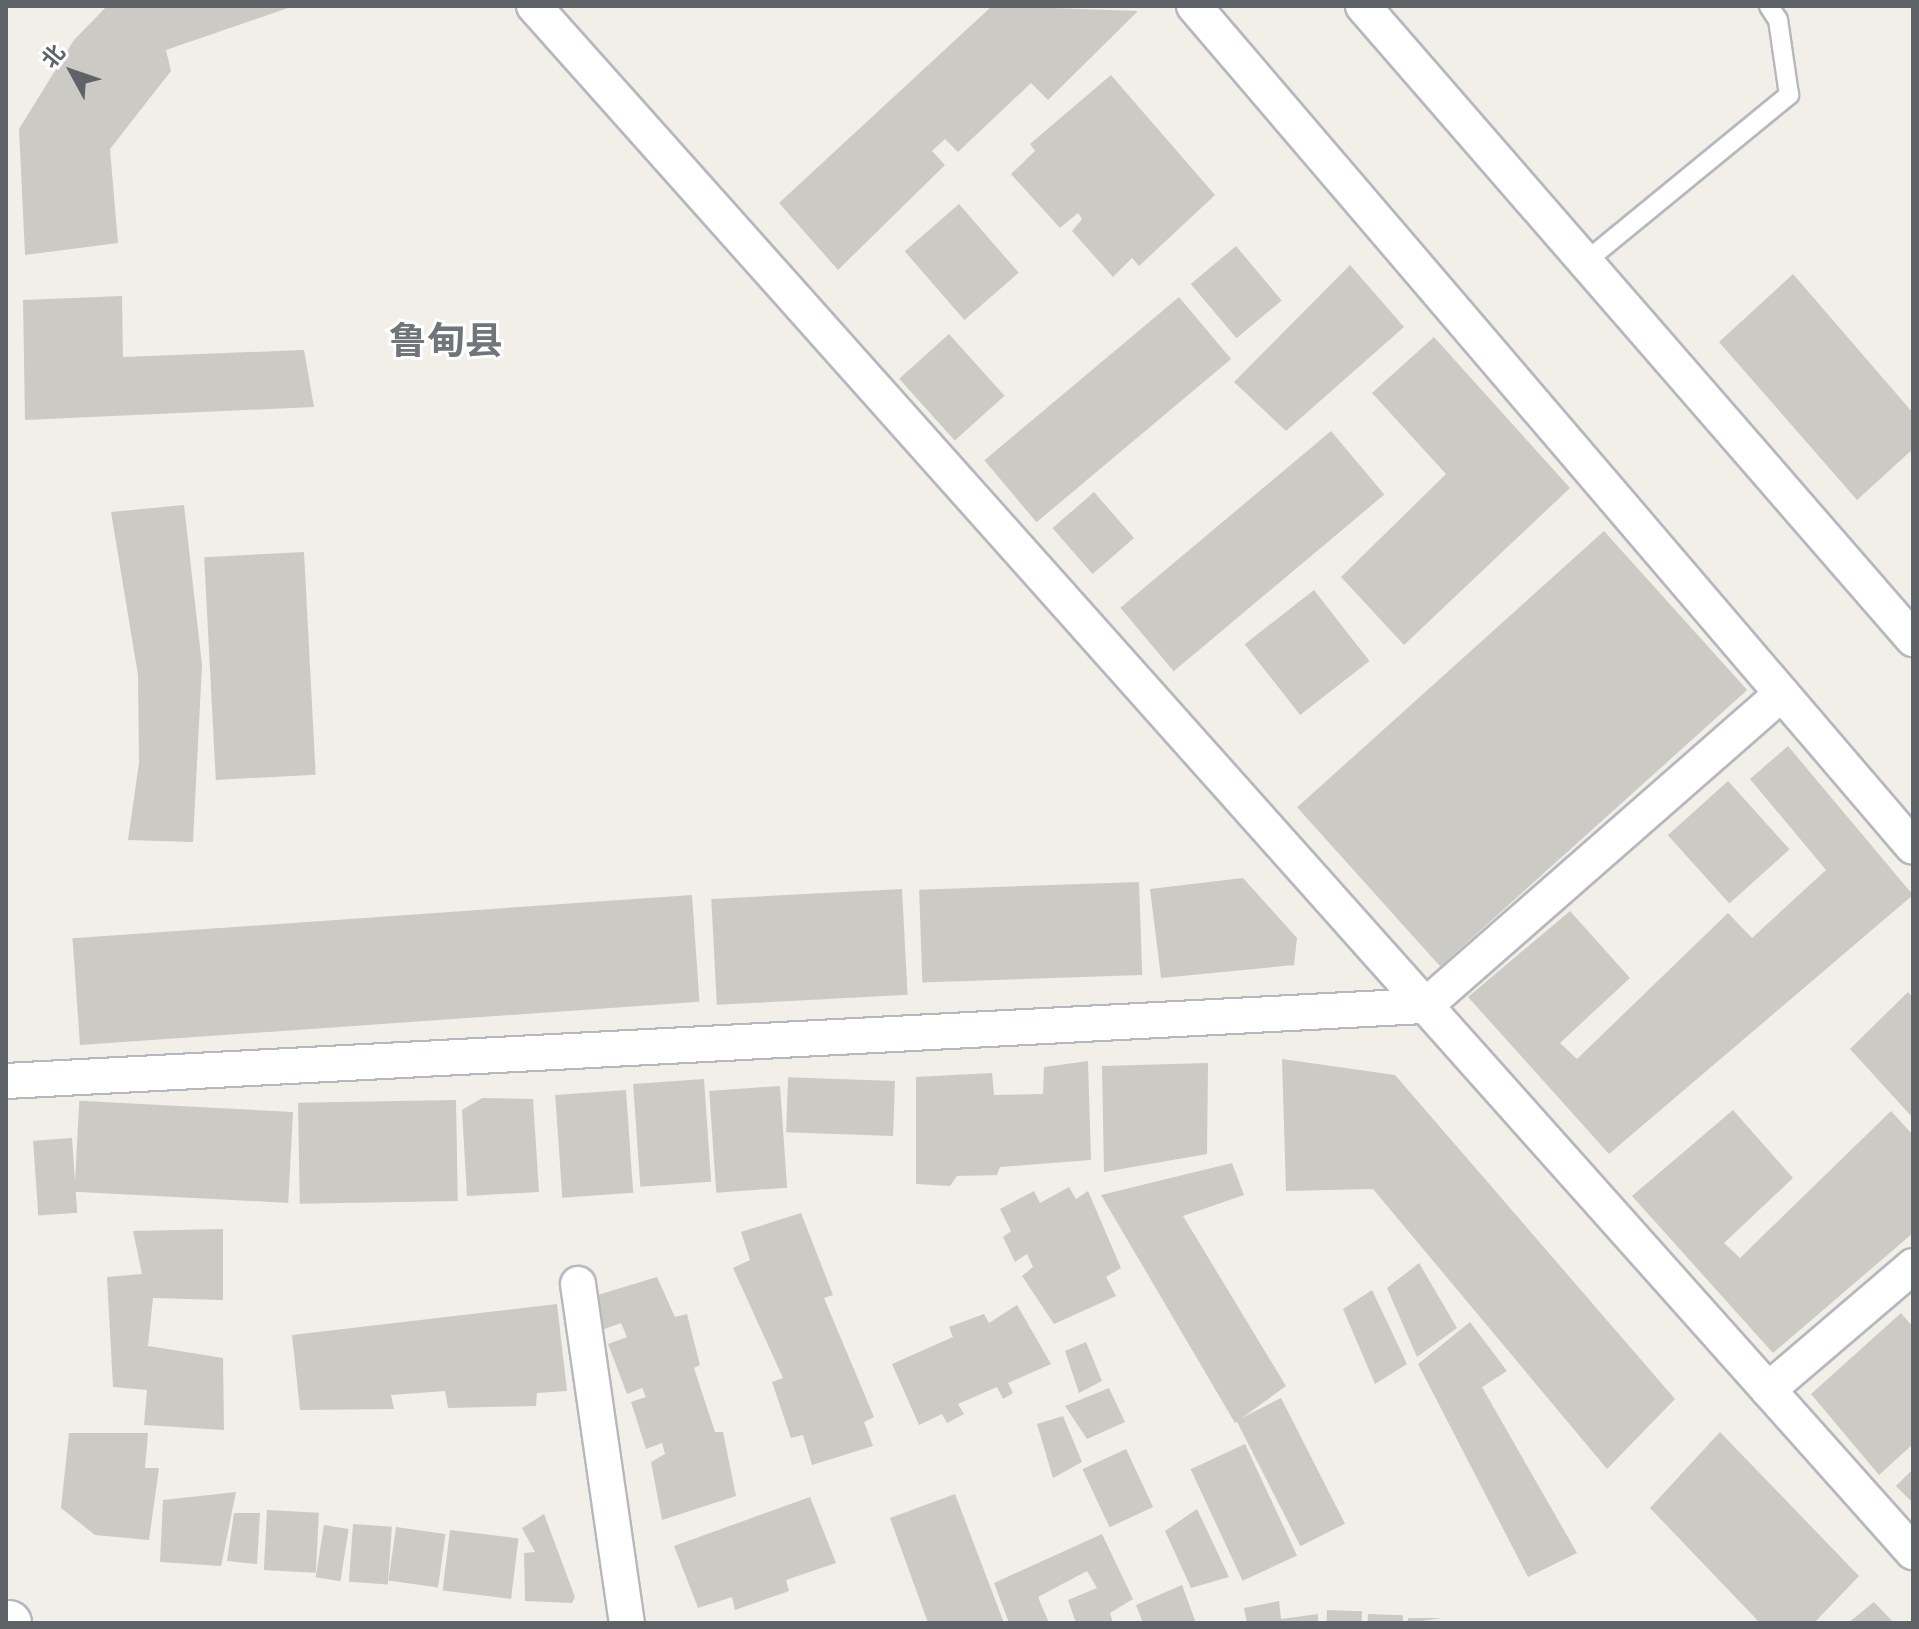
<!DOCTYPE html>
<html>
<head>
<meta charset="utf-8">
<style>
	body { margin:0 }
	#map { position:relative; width:1919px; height:1629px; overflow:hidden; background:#f1efe8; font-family:"DejaVu Sans","Noto Sans SC",sans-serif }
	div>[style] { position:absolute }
	.building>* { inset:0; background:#cccac5; transform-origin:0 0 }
	.roads { filter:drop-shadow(2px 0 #b5b8bc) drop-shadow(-2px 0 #b5b8bc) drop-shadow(0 2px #b5b8bc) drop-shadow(0 -2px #b5b8bc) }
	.lane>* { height:18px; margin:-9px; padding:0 9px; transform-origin:9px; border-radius:9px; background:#fff }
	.street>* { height:34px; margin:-17px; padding:0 17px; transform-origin:17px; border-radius:17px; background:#fff }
	.secondary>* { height:44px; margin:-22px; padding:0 22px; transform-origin:22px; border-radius:22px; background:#fff }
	span { translate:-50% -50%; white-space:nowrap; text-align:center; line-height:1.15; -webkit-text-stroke:6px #fff; paint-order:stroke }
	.town-label { font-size:38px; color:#70757a; font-weight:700 }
	.frame { position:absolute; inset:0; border:8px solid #5f6368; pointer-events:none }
	.north { position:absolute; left:32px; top:32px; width:80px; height:80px; -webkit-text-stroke:6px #fff; paint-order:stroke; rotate:310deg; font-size:22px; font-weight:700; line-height:32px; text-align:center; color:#5f6368 }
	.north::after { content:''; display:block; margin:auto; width:28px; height:36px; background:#5f6368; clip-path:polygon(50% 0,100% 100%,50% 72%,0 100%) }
</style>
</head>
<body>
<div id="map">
	<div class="building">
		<div style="clip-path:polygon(107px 6px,291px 7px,166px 50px,171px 71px,110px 149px,118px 243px,25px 255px,19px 129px,74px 40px)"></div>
		<div style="clip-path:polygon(992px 6px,1138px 11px,1048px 100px,1031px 83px,958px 152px,945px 139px,932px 151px,945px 165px,838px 270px,779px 203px)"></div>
		<div style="clip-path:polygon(1111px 75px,1215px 195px,1139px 266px,1132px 258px,1113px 277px,1072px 231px,1082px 219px,1078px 213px,1060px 228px,1011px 174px,1035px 151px,1030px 144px)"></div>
		<div style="left:959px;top:204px;width:91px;height:72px;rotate:49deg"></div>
		<div style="left:1236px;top:246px;width:71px;height:59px;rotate:50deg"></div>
		<div style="clip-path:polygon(1350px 265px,1404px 327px,1286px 431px,1234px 382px)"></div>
		<div style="clip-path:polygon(1793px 274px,1913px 413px,1913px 449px,1857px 500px,1719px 342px)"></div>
		<div style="clip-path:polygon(122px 296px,123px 357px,304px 350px,314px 407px,25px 420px,23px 300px)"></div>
		<div style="left:1179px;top:297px;width:81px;height:254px;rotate:50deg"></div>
		<div style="left:949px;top:334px;width:83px;height:67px;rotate:48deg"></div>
		<div style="clip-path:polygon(1434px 337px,1570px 488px,1404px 645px,1341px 577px,1446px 474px,1372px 393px)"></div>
		<div style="left:1331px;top:431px;width:83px;height:275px;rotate:50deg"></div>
		<div style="left:1094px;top:492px;width:61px;height:55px;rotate:49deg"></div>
		<div style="clip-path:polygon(184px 505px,202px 665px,193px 842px,128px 840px,139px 763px,138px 675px,111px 512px)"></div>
		<div style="left:1604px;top:531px;width:214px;height:413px;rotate:48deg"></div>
		<div style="left:304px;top:552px;width:223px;height:100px;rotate:87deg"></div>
		<div style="left:1314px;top:590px;width:90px;height:88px;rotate:52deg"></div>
		<div style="clip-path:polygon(1788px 746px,1913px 895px,1609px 1154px,1468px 997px,1570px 911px,1630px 978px,1560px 1043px,1577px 1059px,1728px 913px,1752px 938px,1826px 870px,1750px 779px)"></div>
		<div style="left:1728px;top:781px;width:92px;height:81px;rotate:48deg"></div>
		<div style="clip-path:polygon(1243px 878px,1297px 938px,1294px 965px,1161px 978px,1150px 889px)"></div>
		<div style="left:1139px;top:882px;width:93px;height:220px;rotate:88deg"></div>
		<div style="left:902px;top:889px;width:106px;height:191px;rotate:87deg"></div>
		<div style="left:692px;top:895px;width:107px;height:621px;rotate:86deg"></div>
		<div style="clip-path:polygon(1908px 992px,1913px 998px,1913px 1118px,1850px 1049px)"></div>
		<div style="clip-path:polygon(1282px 1059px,1395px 1075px,1675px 1399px,1607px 1469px,1373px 1189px,1286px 1191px)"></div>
		<div style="clip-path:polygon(1088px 1061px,1091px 1160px,1000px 1167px,997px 1175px,957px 1176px,950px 1186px,916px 1184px,916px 1077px,992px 1073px,994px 1095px,1043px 1094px,1044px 1067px)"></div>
		<div style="clip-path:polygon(1208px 1063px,1207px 1154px,1104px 1172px,1102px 1066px)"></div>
		<div style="left:704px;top:1079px;width:103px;height:71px;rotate:86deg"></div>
		<div style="left:895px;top:1081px;width:55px;height:107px;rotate:92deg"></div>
		<div style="left:780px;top:1086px;width:102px;height:71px;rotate:86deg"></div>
		<div style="left:626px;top:1090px;width:103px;height:71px;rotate:86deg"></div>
		<div style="clip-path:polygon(482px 1098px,533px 1099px,539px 1192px,467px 1196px,462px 1110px)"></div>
		<div style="left:456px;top:1100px;width:101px;height:158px;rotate:89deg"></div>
		<div style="clip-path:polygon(1733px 1110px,1793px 1178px,1724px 1243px,1740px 1258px,1891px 1111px,1913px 1135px,1913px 1233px,1773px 1353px,1632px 1196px)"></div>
		<div style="left:293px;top:1112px;width:91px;height:214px;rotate:93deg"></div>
		<div style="left:72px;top:1138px;width:75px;height:39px;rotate:86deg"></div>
		<div style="clip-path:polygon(1232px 1163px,1244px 1195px,1183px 1216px,1286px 1386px,1235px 1423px,1101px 1195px)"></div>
		<div style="clip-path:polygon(1069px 1187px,1076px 1199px,1088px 1191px,1121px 1268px,1106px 1277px,1116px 1296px,1054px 1324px,1022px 1276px,1033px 1267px,1027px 1254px,1015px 1262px,1003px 1237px,1011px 1231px,1000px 1209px,1034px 1191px,1040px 1203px)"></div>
		<div style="clip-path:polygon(801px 1213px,833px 1295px,824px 1298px,874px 1417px,864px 1422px,873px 1446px,812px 1465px,803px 1435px,791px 1438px,772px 1382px,783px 1378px,733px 1268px,750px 1260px,741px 1232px)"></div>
		<div style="clip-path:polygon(223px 1229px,223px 1300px,153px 1298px,148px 1346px,223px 1358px,224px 1430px,144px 1425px,147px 1390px,113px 1387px,107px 1277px,142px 1274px,133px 1231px)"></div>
		<div style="clip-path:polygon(1419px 1263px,1457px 1328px,1417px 1357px,1387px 1288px)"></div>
		<div style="clip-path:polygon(657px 1277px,675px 1317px,687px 1314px,700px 1365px,694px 1368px,715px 1432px,723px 1432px,736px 1496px,662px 1520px,651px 1462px,665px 1454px,662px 1443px,646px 1449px,631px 1402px,646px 1397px,642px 1388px,627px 1394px,608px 1344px,627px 1337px,621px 1323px,602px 1330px,591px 1297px)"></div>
		<div style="clip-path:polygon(1372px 1290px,1407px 1364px,1375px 1384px,1343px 1309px)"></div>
		<div style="clip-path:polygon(557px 1304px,567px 1391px,537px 1393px,536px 1406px,448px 1408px,445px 1391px,391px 1395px,394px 1409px,300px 1410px,292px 1335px)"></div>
		<div style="clip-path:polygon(1017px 1305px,1051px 1364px,1008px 1383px,1013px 1393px,1003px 1399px,997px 1387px,958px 1404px,964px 1414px,947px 1423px,942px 1414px,919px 1425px,892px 1364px,953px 1337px,949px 1327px,984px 1314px,989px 1323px)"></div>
		<div style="clip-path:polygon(1901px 1313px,1913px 1327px,1913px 1444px,1879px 1475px,1811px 1394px)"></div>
		<div style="clip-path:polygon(1470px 1322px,1507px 1371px,1482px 1387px,1577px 1553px,1528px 1577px,1418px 1364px)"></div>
		<div style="clip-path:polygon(1086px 1342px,1102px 1381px,1079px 1393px,1065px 1351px)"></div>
		<div style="clip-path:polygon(1109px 1388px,1125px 1422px,1087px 1439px,1065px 1406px)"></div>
		<div style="left:1281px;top:1398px;width:141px;height:50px;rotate:63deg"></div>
		<div style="clip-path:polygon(1063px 1416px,1082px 1462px,1053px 1478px,1037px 1424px)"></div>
		<div style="clip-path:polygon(1720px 1432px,1859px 1576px,1814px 1623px,1760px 1623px,1650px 1508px)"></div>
		<div style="clip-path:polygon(69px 1433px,148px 1433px,145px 1468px,159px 1468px,149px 1540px,95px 1535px,61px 1508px)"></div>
		<div style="left:1245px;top:1444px;width:123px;height:60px;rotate:65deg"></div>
		<div style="left:1126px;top:1449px;width:64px;height:48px;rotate:65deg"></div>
		<div style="clip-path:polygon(1913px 1469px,1913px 1503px,1896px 1486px)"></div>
		<div style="clip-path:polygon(236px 1492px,221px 1566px,160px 1562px,163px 1500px)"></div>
		<div style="clip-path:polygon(955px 1494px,1004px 1623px,928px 1623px,890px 1518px)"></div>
		<div style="clip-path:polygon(810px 1497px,836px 1563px,786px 1580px,789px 1591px,735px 1610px,732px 1597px,698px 1608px,674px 1546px)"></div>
		<div style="clip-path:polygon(1197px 1509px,1229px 1577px,1191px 1588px,1165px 1531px)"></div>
		<div style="left:267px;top:1510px;width:52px;height:60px;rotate:3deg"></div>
		<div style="clip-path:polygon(234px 1513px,260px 1513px,257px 1564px,227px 1561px)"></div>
		<div style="clip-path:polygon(544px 1514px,575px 1597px,572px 1603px,525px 1601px,524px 1553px,535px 1552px,522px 1528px)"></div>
		<div style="left:353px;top:1524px;width:39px;height:58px;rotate:4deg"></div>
		<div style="left:324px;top:1525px;width:25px;height:53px;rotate:9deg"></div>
		<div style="left:396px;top:1527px;width:50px;height:54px;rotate:8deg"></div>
		<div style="left:450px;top:1530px;width:69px;height:61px;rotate:7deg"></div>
		<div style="clip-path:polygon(1102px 1534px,1133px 1599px,1110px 1613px,1113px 1623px,1076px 1623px,1068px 1600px,1097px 1588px,1087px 1571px,1038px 1597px,1049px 1623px,1009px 1623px,994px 1583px)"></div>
		<div style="clip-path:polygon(1182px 1585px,1196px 1623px,1143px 1623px,1136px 1605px)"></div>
		<div style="clip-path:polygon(1279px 1601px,1281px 1619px,1318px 1614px,1318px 1623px,1247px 1623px,1244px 1608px)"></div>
		<div style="clip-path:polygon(1874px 1602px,1894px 1623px,1848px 1623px)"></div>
		<div style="left:1327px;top:1610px;width:35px;height:13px;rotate:2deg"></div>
		<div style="left:1368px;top:1614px;width:35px;height:9px;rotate:2deg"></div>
		<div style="clip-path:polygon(1408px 1618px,1443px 1618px,1408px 1623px)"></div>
	</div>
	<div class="roads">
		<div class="lane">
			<div style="left:1585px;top:262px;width:264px;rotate:-39.3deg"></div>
			<div style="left:1789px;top:95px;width:76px;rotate:-98.3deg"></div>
			<div style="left:1778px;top:20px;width:17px;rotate:-123deg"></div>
		</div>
		<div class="street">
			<div style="left:534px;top:6px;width:2072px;rotate:48.27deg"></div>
			<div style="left:1194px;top:6px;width:1106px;rotate:49.47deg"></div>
			<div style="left:1363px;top:6px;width:839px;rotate:49.01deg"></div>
			<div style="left:6px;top:1081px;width:1421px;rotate:-3.03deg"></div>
			<div style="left:1425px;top:1006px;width:474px;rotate:-41.2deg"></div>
			<div style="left:578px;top:1284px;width:343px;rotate:81.8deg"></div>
			<div style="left:1768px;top:1390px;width:191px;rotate:-40.5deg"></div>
		</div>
		<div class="secondary">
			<div style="left:6px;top:1623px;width:3px"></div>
		</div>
	</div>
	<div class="town-label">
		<span style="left:446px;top:342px">鲁甸县</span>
	</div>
	<div class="frame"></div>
	<div class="north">北</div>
</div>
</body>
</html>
